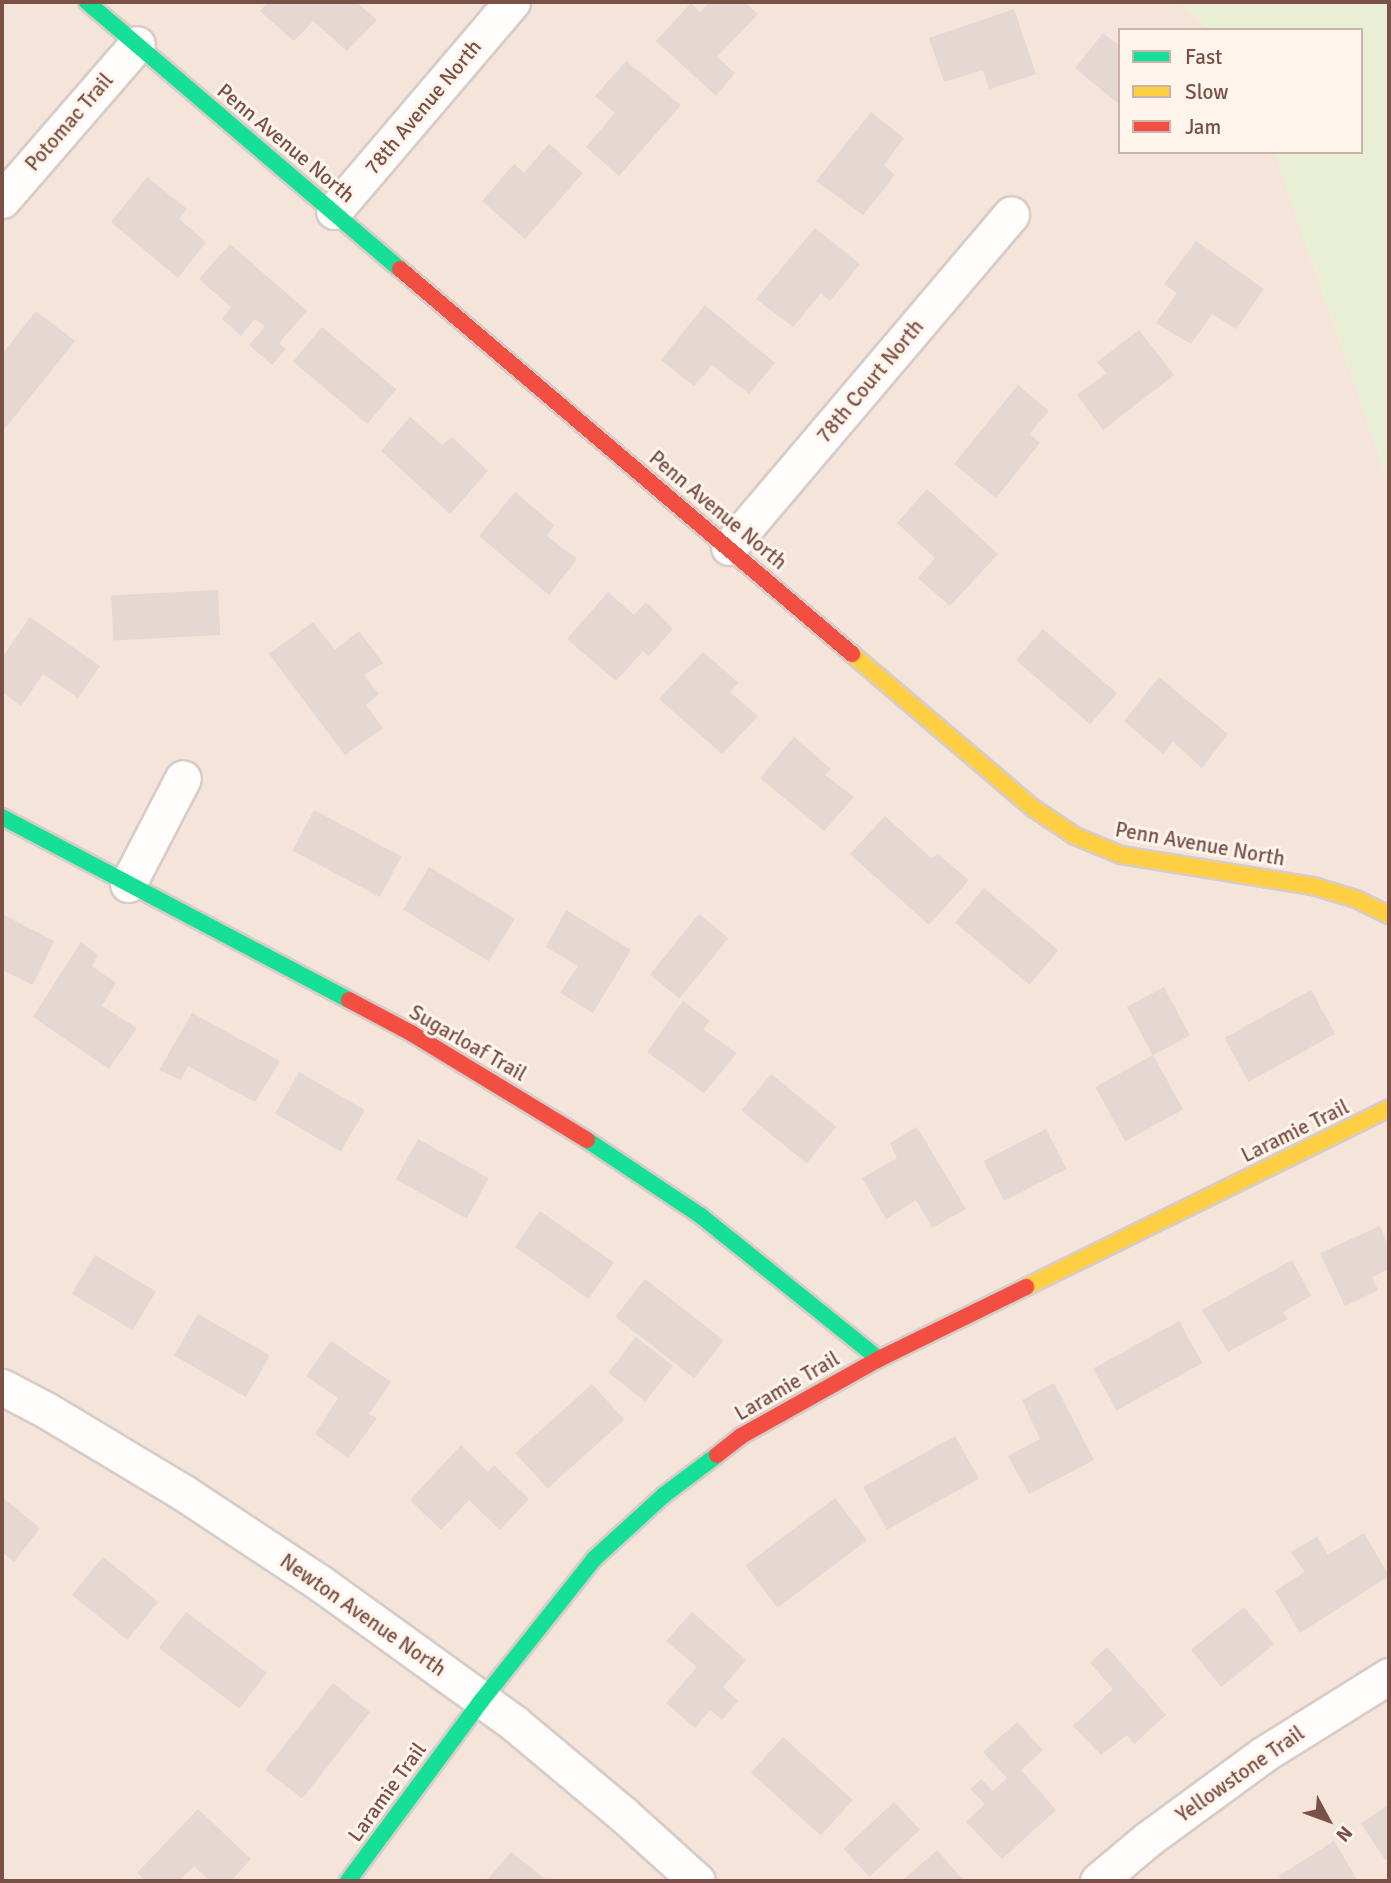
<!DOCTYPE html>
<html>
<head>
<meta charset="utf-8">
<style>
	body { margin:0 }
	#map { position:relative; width:1391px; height:1883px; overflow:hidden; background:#f8f1eb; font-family:Signika,sans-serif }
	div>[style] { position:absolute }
	.residential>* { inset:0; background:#f4e4d9 }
	.green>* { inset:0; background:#e8efd4 }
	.building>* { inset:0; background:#e5d7d2; transform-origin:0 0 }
	.roads { filter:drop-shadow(2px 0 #d7ccc8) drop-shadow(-2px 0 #d7ccc8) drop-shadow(0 2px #d7ccc8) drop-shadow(0 -2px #d7ccc8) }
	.street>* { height:35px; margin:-17.5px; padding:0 17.5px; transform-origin:17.5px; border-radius:17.5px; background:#fefdfc }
	.fast>* { height:16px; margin:-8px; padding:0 8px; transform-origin:8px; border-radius:8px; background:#16e098 }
	.slow>* { height:16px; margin:-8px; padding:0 8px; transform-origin:8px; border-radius:8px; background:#ffcf43 }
	.jam>* { height:16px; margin:-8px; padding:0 8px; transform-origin:8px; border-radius:8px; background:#f24e42 }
	span { translate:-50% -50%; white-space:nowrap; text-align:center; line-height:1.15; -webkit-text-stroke:6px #fff5ed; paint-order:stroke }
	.street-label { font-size:21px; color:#7b5147 }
	.frame { position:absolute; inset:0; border:4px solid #7b5147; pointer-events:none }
	.legend { position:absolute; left:1118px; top:28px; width:245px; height:126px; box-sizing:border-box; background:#fff5ed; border:2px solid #cab3ab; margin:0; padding:9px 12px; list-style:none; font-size:21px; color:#7b5147 }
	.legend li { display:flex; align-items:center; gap:14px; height:35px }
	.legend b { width:35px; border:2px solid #cab3ab }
	.north { position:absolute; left:1293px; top:1785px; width:70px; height:70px; -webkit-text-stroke:5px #fff5ed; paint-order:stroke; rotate:131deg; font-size:19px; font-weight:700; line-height:28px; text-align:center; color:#7b5147 }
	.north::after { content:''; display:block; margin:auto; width:24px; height:32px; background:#7b5147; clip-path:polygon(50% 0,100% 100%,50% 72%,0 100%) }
</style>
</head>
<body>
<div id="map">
	<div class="residential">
		<div style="clip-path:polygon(2px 2px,1179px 2px,1209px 30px,1120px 30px,1120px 152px,1274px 152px,1389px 484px,1389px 1881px,2px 1881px)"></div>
	</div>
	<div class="green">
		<div style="clip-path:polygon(1179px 2px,1389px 2px,1389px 484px,1274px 152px,1361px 152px,1361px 30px,1209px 30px)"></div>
	</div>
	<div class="building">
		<div style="clip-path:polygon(268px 2px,356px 2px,377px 20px,347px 51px,313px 21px,294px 41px,260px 11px)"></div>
		<div style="clip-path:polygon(709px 2px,744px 2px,758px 14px,717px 57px,735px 73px,716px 96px,656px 41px,691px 3px,700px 12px)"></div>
		<div style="clip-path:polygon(1014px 9px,1036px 74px,989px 89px,983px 70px,944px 82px,929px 38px)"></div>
		<div style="clip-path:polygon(1103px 33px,1120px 46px,1120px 105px,1075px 68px)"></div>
		<div style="clip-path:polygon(626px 61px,681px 105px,619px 176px,586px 147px,615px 113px,595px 96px)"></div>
		<div style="clip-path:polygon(871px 112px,904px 138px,884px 165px,895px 175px,863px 215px,816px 181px)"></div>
		<div style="clip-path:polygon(549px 144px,583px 173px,525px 239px,482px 201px,514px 164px,524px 173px)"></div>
		<div style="clip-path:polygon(147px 177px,187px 209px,179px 219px,206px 242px,178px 278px,111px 222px)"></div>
		<div style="clip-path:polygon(815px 228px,860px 264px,830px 301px,821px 293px,793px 327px,756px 299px)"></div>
		<div style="clip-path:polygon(1196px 241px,1264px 289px,1236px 329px,1212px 314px,1191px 344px,1156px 323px,1177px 293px,1164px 284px)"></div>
		<div style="clip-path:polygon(230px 244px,307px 311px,279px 343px,286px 349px,272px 365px,249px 345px,265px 327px,255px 319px,241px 336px,222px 319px,231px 307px,199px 279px)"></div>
		<div style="clip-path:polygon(705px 305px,775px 363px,749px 394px,712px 365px,694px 386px,661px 360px)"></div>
		<div style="clip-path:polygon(36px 311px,75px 341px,2px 432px,2px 354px)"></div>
		<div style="left:322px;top:327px;width:97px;height:45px;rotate:40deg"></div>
		<div style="clip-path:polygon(1139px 330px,1174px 375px,1103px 430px,1077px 395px,1107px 373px,1097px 362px)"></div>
		<div style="clip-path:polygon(1018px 385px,1049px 411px,1029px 434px,1040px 443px,996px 498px,954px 464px)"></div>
		<div style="clip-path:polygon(410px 417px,442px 445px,452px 437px,488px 471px,450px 514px,381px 451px)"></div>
		<div style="clip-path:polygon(927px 489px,998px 554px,950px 606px,918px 578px,935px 558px,897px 523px)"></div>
		<div style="clip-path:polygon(515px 492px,554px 525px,547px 536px,577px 559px,549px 595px,479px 536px)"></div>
		<div style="left:218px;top:590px;width:45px;height:107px;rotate:87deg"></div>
		<div style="clip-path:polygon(608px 592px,634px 615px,646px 602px,673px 629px,649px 656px,643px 651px,616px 681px,567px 639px)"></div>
		<div style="clip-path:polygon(30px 617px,100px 666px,78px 698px,43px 674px,21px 706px,2px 692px,2px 658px)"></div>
		<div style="clip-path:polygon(313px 622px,335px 650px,359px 631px,383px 663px,364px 675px,379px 694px,366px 705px,383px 728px,345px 755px,269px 654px)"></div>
		<div style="left:1043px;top:629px;width:98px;height:41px;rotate:41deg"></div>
		<div style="clip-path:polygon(703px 652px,739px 683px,730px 692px,758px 716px,722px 754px,659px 699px)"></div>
		<div style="clip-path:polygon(1159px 677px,1228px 734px,1202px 768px,1173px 742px,1163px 754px,1124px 721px)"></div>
		<div style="clip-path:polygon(794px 737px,831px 769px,825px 775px,854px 797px,824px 831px,760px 778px)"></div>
		<div style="left:314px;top:810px;width:99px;height:46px;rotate:28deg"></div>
		<div style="clip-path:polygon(885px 816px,931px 858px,938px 854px,969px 880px,929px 925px,850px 854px)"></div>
		<div style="left:429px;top:867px;width:100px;height:50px;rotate:31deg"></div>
		<div style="left:984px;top:888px;width:97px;height:45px;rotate:40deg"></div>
		<div style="clip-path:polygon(566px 910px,631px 950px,593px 1013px,560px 993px,578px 966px,546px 947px)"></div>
		<div style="clip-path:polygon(2px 914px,54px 941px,33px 985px,2px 970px)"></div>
		<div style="left:699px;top:914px;width:38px;height:78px;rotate:39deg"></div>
		<div style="clip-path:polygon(81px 942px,98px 955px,92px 966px,116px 983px,102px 1006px,137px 1028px,109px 1069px,33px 1017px)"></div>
		<div style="left:1164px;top:987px;width:55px;height:42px;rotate:62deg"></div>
		<div style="left:1311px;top:990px;width:50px;height:99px;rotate:61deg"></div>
		<div style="clip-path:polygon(683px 1001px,710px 1021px,703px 1029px,737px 1053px,704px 1093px,647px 1052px)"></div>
		<div style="clip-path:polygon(192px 1013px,280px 1061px,255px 1102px,188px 1066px,181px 1080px,159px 1070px)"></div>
		<div style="left:1153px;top:1055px;width:62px;height:66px;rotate:61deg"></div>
		<div style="left:299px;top:1072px;width:76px;height:48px;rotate:30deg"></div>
		<div style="left:771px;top:1074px;width:84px;height:47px;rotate:39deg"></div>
		<div style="clip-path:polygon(917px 1127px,966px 1209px,932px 1228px,916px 1200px,886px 1219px,862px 1178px,897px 1158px,890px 1143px)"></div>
		<div style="left:1046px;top:1129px;width:45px;height:70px;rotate:63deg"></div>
		<div style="left:418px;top:1139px;width:81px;height:46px;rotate:29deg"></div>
		<div style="left:540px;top:1211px;width:90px;height:44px;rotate:35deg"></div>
		<div style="clip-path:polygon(1380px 1226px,1389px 1249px,1389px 1269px,1372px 1277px,1378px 1290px,1345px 1306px,1320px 1253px)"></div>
		<div style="left:95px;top:1255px;width:71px;height:45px;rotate:31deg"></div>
		<div style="clip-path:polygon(1292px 1260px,1311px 1296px,1283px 1312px,1288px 1319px,1228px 1352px,1202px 1310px)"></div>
		<div style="left:645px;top:1279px;width:100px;height:48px;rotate:38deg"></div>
		<div style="left:198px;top:1314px;width:83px;height:48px;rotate:30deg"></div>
		<div style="left:1179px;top:1321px;width:48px;height:98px;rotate:61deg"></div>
		<div style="left:636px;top:1337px;width:47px;height:45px;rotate:38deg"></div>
		<div style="clip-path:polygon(331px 1341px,391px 1382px,369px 1414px,377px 1418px,348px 1458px,315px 1434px,338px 1398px,306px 1376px)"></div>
		<div style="clip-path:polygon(1054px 1383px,1094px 1460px,1029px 1494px,1008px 1456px,1040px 1439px,1022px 1400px)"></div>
		<div style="left:592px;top:1384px;width:48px;height:103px;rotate:48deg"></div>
		<div style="left:955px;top:1436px;width:49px;height:105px;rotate:61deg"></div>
		<div style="clip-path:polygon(461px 1445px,488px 1472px,494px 1465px,529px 1499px,500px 1530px,469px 1500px,441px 1530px,410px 1500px)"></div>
		<div style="clip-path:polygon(2px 1497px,40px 1528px,14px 1562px,2px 1552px)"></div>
		<div style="left:835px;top:1498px;width:53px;height:112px;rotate:53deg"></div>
		<div style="clip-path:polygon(1364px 1533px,1389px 1576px,1300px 1633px,1275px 1591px,1305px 1572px,1291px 1552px,1317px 1537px,1328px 1555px)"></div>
		<div style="left:103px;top:1557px;width:71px;height:49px;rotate:39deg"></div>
		<div style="left:1244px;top:1607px;width:48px;height:68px;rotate:51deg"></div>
		<div style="left:186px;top:1612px;width:101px;height:45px;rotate:37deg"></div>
		<div style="clip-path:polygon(692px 1612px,746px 1660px,723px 1687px,738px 1701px,722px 1720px,710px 1710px,695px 1728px,666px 1703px,697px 1667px,666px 1641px)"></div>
		<div style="clip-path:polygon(1107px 1647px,1166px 1715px,1134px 1744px,1127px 1735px,1101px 1755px,1073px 1726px,1113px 1689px,1090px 1663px)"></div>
		<div style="left:333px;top:1683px;width:47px;height:110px;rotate:38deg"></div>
		<div style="clip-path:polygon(1017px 1722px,1043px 1750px,1021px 1770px,1056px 1810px,1002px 1859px,966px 1822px,985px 1804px,970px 1789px,981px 1779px,993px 1791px,1007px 1778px,983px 1752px)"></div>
		<div style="left:783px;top:1737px;width:94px;height:48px;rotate:42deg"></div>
		<div style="left:894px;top:1802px;width:38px;height:69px;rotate:47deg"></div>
		<div style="clip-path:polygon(1389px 1805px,1389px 1858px,1385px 1860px,1361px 1823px)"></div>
		<div style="clip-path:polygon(198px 1809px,251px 1859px,231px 1881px,210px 1881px,194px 1866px,179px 1881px,146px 1881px,137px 1873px)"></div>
		<div style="clip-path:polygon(1334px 1841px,1358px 1881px,1282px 1881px,1279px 1876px)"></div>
		<div style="clip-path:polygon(937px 1850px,964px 1881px,902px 1881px)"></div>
		<div style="clip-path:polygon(511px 1852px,548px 1881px,486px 1881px)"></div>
	</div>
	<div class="roads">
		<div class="street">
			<div style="left:2px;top:200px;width:206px;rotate:-49.1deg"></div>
			<div style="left:334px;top:211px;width:275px;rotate:-49.6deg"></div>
			<div style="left:729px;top:547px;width:436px;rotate:-49.7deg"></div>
			<div style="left:128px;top:884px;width:119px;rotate:-62.6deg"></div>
			<div style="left:2px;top:1387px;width:50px;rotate:27.6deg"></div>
			<div style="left:46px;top:1410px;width:161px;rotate:31deg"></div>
			<div style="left:184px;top:1493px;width:163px;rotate:33.5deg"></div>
			<div style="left:320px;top:1583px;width:239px;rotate:35.8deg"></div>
			<div style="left:514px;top:1723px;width:143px;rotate:39.9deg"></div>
			<div style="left:624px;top:1815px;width:98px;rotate:42.1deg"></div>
			<div style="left:1098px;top:1881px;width:65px;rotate:-40deg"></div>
			<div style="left:1148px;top:1839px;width:144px;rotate:-36.2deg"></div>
			<div style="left:1264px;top:1754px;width:147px;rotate:-32deg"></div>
		</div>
		<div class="fast">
			<div style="left:87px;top:2px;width:411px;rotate:40.5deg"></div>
			<div style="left:2px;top:817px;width:392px;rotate:27.8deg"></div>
			<div style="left:587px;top:1140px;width:137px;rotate:33.7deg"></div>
			<div style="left:701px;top:1216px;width:228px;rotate:38.8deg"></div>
			<div style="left:348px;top:1881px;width:225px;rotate:-53.5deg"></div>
			<div style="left:482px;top:1700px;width:180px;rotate:-51.5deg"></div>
			<div style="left:594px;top:1559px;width:95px;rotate:-42.4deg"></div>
			<div style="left:664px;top:1495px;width:66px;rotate:-37deg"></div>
		</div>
		<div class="slow">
			<div style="left:852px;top:654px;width:238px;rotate:40.4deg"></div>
			<div style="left:1033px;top:808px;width:50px;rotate:33.7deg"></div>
			<div style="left:1075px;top:836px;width:50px;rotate:22.4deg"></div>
			<div style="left:1121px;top:855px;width:194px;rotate:9.2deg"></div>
			<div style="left:1313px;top:886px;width:45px;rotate:16.8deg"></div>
			<div style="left:1356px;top:899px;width:37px;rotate:26deg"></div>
			<div style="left:1026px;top:1287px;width:405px;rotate:-26.2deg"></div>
		</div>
		<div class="jam">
			<div style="left:400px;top:269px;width:594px;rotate:40.42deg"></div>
			<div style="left:349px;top:1000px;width:70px;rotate:28deg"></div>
			<div style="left:411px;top:1033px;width:206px;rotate:31.3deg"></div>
			<div style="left:717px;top:1455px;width:31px;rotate:-38deg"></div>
			<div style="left:741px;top:1436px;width:158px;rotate:-29.2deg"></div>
			<div style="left:879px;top:1359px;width:164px;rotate:-26.1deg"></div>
		</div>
	</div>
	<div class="street-label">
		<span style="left:423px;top:107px;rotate:-50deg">78th Avenue North</span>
		<span style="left:69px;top:122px;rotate:-49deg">Potomac Trail</span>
		<span style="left:286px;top:143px;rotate:40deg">Penn Avenue North</span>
		<span style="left:870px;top:381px;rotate:-50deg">78th Court North</span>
		<span style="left:718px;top:510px;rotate:40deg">Penn Avenue North</span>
		<span style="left:1200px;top:844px;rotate:10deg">Penn Avenue North</span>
		<span style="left:468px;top:1043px;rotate:30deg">Sugarloaf Trail</span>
		<span style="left:1295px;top:1131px;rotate:-26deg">Laramie Trail</span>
		<span style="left:787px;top:1386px;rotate:-30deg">Laramie Trail</span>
		<span style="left:363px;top:1615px;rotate:35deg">Newton Avenue North</span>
		<span style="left:1240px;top:1774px;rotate:-35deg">Yellowstone Trail</span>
		<span style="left:387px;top:1792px;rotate:-54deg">Laramie Trail</span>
	</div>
	<div class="frame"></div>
	<ul class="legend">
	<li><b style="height:9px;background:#16e098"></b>Fast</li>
	<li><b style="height:9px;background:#ffcf43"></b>Slow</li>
	<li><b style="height:9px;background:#f24e42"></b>Jam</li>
	</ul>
	<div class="north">N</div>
</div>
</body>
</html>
